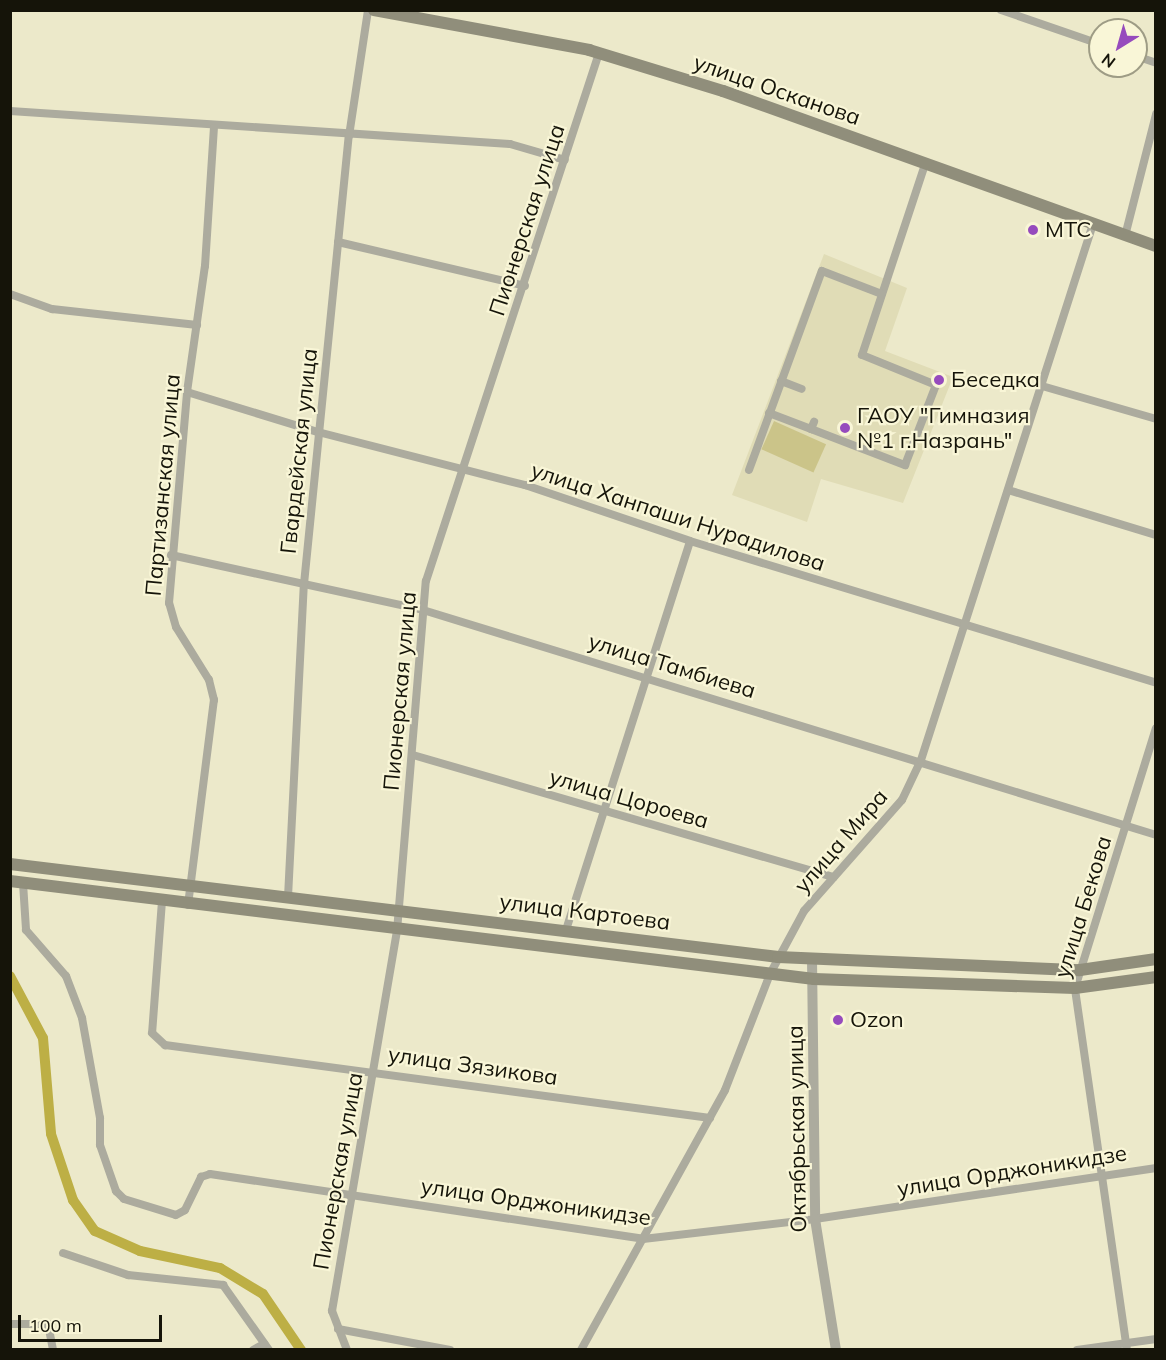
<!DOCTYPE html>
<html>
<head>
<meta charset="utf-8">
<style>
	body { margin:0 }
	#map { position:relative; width:1166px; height:1360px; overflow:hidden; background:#ece9ca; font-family:Mulish,sans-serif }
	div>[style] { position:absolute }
	.built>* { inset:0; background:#e0dcb6 }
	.green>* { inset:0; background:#cbc489; transform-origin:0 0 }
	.canal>* { height:10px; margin:-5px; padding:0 5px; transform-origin:5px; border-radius:5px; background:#bdaf45 }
	.minor>* { height:8px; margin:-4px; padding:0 4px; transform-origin:4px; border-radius:4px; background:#acab9e }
	.tertiary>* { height:10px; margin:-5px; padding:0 5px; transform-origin:5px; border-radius:5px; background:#acab9e }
	.secondary>* { height:12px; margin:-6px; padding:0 6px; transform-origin:6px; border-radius:6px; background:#908e7b }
	.dots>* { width:16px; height:16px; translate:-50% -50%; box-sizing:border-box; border:3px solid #f9f6d7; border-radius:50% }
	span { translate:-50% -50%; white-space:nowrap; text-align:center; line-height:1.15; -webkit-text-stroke:4.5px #f9f6d7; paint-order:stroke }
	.street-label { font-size:22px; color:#151409 }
	.poi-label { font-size:22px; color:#151409 }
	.left { translate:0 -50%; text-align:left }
	.frame { position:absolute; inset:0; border:12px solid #151409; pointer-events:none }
	.north { position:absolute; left:1088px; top:18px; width:60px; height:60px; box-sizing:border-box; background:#f9f6d7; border:2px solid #9e9c85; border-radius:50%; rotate:217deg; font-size:16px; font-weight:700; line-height:24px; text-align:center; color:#151409 }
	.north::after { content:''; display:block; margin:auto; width:21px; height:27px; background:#964bbd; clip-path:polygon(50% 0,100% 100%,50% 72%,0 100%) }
	.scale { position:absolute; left:18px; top:1315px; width:144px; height:27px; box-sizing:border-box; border:3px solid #151409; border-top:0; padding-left:8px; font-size:18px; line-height:21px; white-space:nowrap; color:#151409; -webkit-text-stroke:4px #f9f6d7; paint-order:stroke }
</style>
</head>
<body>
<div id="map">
	<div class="built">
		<div style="clip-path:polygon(824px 254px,907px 288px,885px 351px,953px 377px,903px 503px,821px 479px,807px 522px,732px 495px)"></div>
	</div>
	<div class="green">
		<div style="left:774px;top:421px;width:57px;height:31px;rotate:24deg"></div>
	</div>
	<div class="canal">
		<div style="left:10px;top:976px;width:70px;rotate:62deg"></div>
		<div style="left:43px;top:1038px;width:96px;rotate:85.2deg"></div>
		<div style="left:51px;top:1134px;width:70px;rotate:71.6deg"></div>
		<div style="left:73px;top:1200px;width:38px;rotate:55deg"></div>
		<div style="left:95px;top:1231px;width:49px;rotate:24deg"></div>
		<div style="left:140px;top:1251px;width:82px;rotate:12deg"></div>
		<div style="left:220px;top:1268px;width:50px;rotate:31.2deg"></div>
		<div style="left:263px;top:1294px;width:68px;rotate:55.8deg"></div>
	</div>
	<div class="minor">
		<div style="left:1001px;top:10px;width:105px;rotate:19deg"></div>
		<div style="left:1136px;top:56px;width:21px;rotate:19deg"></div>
		<div style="left:10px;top:111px;width:501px;rotate:3.78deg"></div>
		<div style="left:510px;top:144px;width:57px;rotate:16.2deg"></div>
		<div style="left:1125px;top:236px;width:126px;rotate:-75.7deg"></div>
		<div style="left:338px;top:242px;width:192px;rotate:13.2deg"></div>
		<div style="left:10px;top:294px;width:45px;rotate:19.7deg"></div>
		<div style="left:52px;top:309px;width:146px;rotate:6.3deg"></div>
		<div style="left:781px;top:381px;width:22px;rotate:21deg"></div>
		<div style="left:1042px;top:386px;width:119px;rotate:16.1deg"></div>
		<div style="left:187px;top:392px;width:137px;rotate:17deg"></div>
		<div style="left:318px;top:432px;width:214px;rotate:14.4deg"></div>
		<div style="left:525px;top:485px;width:174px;rotate:18.7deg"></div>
		<div style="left:690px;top:541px;width:487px;rotate:16.9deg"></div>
		<div style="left:769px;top:413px;width:45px;rotate:20.9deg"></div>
		<div style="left:811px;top:429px;width:8px;rotate:-67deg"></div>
		<div style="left:811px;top:429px;width:101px;rotate:21deg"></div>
		<div style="left:905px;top:465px;width:86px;rotate:-68.8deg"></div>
		<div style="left:936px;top:385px;width:80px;rotate:-157.9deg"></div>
		<div style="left:862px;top:355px;width:200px;rotate:-71.7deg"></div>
		<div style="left:749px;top:470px;width:212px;rotate:-69.9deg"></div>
		<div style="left:822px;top:271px;width:64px;rotate:21deg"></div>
		<div style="left:1008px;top:490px;width:155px;rotate:16.9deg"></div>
		<div style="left:171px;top:555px;width:258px;rotate:12.3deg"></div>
		<div style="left:423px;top:610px;width:767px;rotate:17.06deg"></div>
		<div style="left:413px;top:755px;width:438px;rotate:16.2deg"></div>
		<div style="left:23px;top:883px;width:47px;rotate:86.3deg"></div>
		<div style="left:26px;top:930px;width:61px;rotate:49deg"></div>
		<div style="left:66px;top:976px;width:45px;rotate:69.1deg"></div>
		<div style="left:82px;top:1018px;width:102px;rotate:79.8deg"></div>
		<div style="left:100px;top:1118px;width:27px;rotate:90deg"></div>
		<div style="left:100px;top:1145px;width:49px;rotate:70.8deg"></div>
		<div style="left:116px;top:1191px;width:11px;rotate:45deg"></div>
		<div style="left:124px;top:1199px;width:54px;rotate:17.1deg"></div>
		<div style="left:176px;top:1215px;width:10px;rotate:-29deg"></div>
		<div style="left:185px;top:1210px;width:37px;rotate:-64deg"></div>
		<div style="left:201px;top:1177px;width:9px;rotate:-18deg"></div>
		<div style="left:210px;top:1174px;width:438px;rotate:8.5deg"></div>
		<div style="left:643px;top:1239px;width:173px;rotate:-6.6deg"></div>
		<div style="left:815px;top:1219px;width:345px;rotate:-8.5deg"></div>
		<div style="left:288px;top:897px;width:313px;rotate:-87.1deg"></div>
		<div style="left:304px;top:584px;width:450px;rotate:-84.3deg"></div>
		<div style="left:349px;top:136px;width:127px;rotate:-81.4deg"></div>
		<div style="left:162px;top:901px;width:132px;rotate:94.3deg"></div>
		<div style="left:152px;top:1033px;width:18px;rotate:43deg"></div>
		<div style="left:165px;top:1045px;width:550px;rotate:7.63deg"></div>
		<div style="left:188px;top:905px;width:207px;rotate:-82.8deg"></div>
		<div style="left:214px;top:700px;width:21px;rotate:-104deg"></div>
		<div style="left:209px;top:680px;width:62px;rotate:-121.9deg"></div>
		<div style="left:176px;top:627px;width:25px;rotate:-106deg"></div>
		<div style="left:169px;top:603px;width:212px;rotate:-85.1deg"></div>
		<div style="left:187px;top:392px;width:127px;rotate:-81.9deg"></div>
		<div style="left:205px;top:266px;width:138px;rotate:-86.3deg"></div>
		<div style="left:566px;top:930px;width:408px;rotate:-72.3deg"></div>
		<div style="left:63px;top:1253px;width:69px;rotate:18.7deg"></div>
		<div style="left:128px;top:1275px;width:96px;rotate:6deg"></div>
		<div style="left:223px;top:1285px;width:80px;rotate:54.7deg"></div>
		<div style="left:10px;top:1324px;width:38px"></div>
		<div style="left:48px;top:1324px;width:26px;rotate:79deg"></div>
		<div style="left:338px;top:1329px;width:114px;rotate:10.6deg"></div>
		<div style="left:253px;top:1350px;width:13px;rotate:-29deg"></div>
		<div style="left:347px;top:1350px;width:42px;rotate:-111deg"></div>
		<div style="left:332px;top:1311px;width:386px;rotate:-80.3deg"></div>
		<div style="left:397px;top:931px;width:351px;rotate:-85.3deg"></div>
		<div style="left:426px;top:581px;width:556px;rotate:-71.86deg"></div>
		<div style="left:581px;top:1350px;width:297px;rotate:-61deg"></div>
		<div style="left:725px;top:1090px;width:124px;rotate:-68.8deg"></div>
		<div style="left:770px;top:974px;width:72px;rotate:-61.6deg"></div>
		<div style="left:804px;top:911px;width:148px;rotate:-48.6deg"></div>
		<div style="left:902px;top:800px;width:44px;rotate:-64.6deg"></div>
		<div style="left:921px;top:760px;width:563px;rotate:-72.21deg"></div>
		<div style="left:1077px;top:1350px;width:80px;rotate:-7.9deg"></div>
		<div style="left:1127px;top:1350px;width:366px;rotate:-98.2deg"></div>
		<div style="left:1075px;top:988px;width:272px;rotate:-72.7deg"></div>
	</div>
	<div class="tertiary">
		<div style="left:812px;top:959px;width:260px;rotate:89.3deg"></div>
		<div style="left:815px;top:1219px;width:133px;rotate:80.9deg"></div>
	</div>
	<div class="secondary">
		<div style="left:374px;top:10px;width:219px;rotate:10.5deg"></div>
		<div style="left:589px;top:50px;width:140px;rotate:17deg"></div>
		<div style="left:723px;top:91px;width:460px;rotate:19.7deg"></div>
		<div style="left:10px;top:864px;width:774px;rotate:6.9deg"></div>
		<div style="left:778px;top:957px;width:302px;rotate:2.5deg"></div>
		<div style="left:1080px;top:970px;width:77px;rotate:-8.2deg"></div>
		<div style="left:10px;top:881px;width:810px;rotate:6.95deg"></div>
		<div style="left:814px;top:979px;width:261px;rotate:2deg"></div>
		<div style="left:1075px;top:988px;width:82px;rotate:-7.7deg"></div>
	</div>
	<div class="dots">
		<div style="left:1033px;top:230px;background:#964bbd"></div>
		<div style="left:939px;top:380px;background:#964bbd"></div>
		<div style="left:845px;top:428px;background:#964bbd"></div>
		<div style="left:838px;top:1020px;background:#964bbd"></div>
	</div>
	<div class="street-label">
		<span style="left:777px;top:90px;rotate:19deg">улица Осканова</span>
		<span style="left:527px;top:220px;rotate:-72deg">Пионерская улица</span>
		<span style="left:299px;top:451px;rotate:-84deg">Гвардейская улица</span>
		<span style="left:163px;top:485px;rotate:-85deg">Партизанская улица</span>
		<span style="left:678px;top:517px;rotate:18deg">улица Ханпаши Нурадилова</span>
		<span style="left:672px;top:666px;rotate:17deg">улица Тамбиева</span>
		<span style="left:400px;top:691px;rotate:-85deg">Пионерская улица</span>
		<span style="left:629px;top:799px;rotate:16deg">улица Цороева</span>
		<span style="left:841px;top:841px;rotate:-49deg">улица Мира</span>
		<span style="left:1083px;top:907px;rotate:-73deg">улица Бекова</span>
		<span style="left:585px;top:912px;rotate:7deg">улица Картоева</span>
		<span style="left:473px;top:1066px;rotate:8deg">улица Зязикова</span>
		<span style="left:797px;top:1129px;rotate:-91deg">Октябрьская улица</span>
		<span style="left:338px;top:1171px;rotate:-80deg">Пионерская улица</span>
		<span style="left:1012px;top:1171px;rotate:-9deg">улица Орджоникидзе</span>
		<span style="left:536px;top:1202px;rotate:8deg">улица Орджоникидзе</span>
	</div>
	<div class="poi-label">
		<span class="left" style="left:1045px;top:230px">МТС</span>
		<span class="left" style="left:951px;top:380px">Беседка</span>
		<span class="left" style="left:857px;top:428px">ГАОУ "Гимназия<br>№1 г.Назрань"</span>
		<span class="left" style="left:850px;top:1020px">Ozon</span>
	</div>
	<div class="frame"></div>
	<div class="north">N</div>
	<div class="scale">100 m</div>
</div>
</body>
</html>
